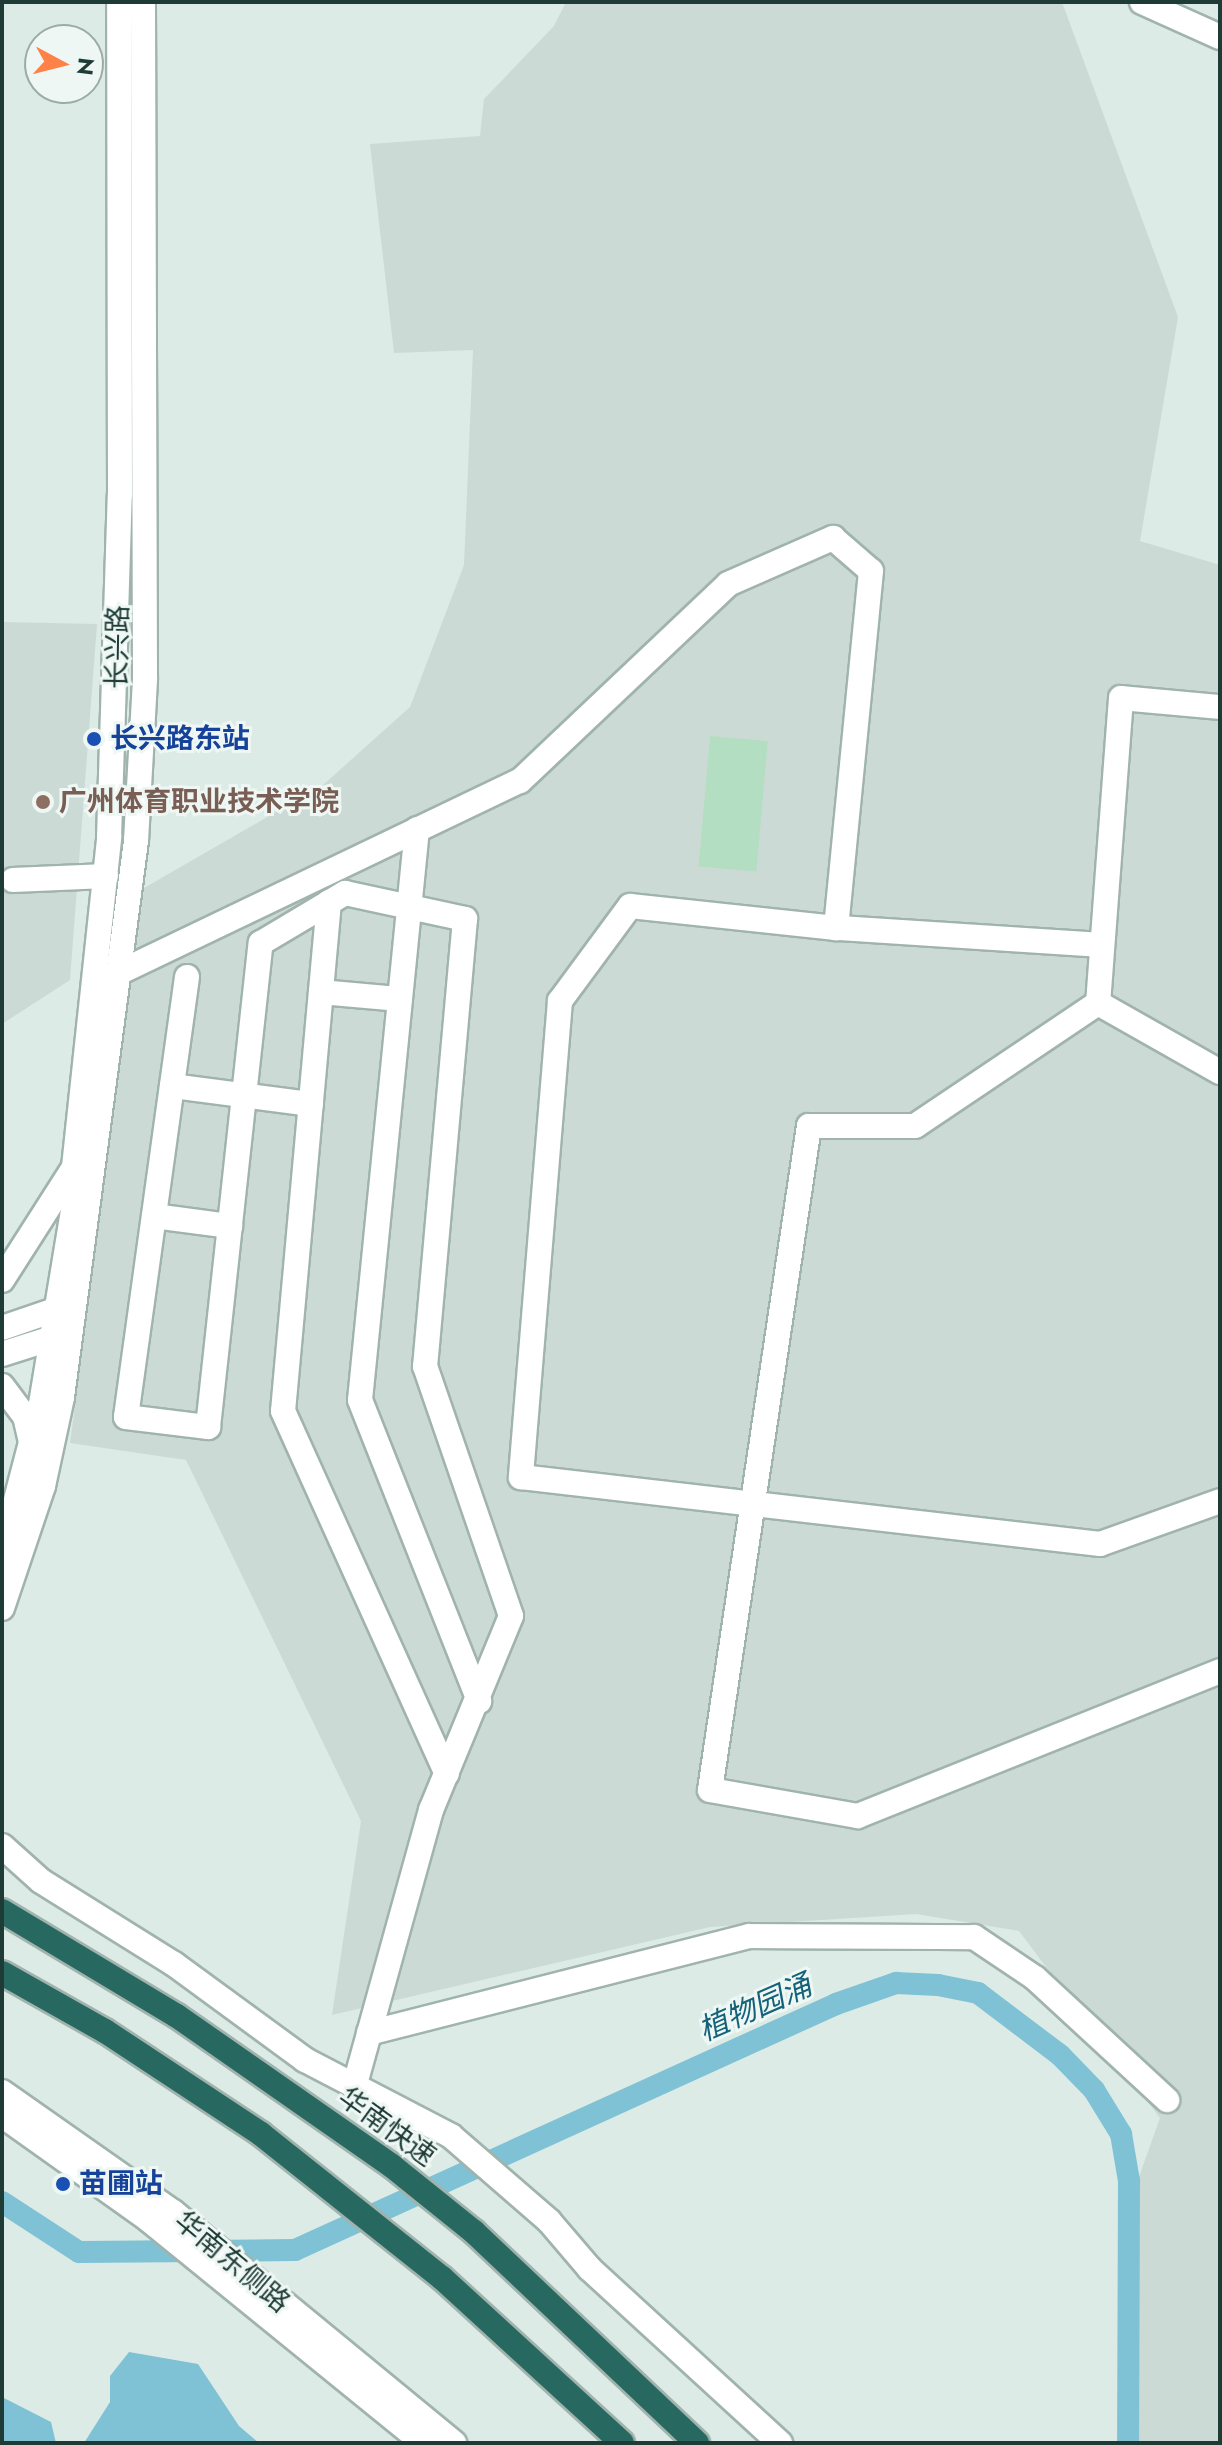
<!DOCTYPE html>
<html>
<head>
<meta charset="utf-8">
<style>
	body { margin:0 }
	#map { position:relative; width:1222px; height:2445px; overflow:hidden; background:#ddebe6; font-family:Jost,"Noto Sans SC",sans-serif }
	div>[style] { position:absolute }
	.built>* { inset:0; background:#cbdad5 }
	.green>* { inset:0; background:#b4dec2; transform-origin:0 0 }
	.water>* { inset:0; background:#7fc2d5 }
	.canal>* { height:22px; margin:-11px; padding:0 11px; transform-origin:11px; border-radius:11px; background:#7fc2d5 }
	.roads { filter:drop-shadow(2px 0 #a0b3ad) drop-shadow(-2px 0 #a0b3ad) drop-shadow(0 2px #a0b3ad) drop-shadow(0 -2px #a0b3ad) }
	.minor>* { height:24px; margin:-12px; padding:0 12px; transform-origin:12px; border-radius:12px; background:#fff }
	.highway>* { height:24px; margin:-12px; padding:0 12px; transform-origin:12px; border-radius:12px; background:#276960 }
	.dots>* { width:22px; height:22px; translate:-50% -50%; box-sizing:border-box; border:4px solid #eef7f3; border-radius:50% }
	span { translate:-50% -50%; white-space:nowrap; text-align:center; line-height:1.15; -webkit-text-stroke:6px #eef7f3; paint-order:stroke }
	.street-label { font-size:28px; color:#1e3b35 }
	.transit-label { font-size:28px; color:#164399; font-weight:700 }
	.left { translate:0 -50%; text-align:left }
	.education-label { font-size:28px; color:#785e54; font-weight:700 }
	.water-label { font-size:30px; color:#14637b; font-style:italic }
	.frame { position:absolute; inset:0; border:4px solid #1e3b35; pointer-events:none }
	.north { position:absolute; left:24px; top:24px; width:80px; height:80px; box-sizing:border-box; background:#eef7f3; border:2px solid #9baca7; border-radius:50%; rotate:97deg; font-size:22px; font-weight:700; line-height:32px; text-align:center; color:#1e3b35 }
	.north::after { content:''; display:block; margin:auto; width:28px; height:36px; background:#fe8148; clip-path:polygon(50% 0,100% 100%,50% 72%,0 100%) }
</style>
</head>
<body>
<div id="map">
	<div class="built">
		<div style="clip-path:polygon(566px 2px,1062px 2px,1178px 317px,1140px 541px,1220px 565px,1220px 2443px,1137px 2443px,1131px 2409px,1130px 2202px,1160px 2118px,1019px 1931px,916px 1914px,710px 1927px,332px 2015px,361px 1821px,186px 1460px,70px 1443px,144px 888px,323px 785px,410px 707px,464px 565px,473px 350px,394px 353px,370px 144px,480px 136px,484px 99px,554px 26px)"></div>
		<div style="clip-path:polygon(2px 622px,97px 624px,70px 980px,2px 1024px)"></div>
	</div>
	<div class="green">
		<div style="left:710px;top:736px;width:58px;height:131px;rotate:5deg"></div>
	</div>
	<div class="water">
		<div style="clip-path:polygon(129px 2352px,198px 2364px,239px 2426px,259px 2443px,84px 2443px,110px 2402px,110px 2376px)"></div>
		<div style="clip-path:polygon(2px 2397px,51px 2422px,56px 2443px,2px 2443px)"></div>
	</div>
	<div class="canal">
		<div style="left:2px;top:2202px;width:92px;rotate:33deg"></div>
		<div style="left:79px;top:2252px;width:216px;rotate:-0.5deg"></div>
		<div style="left:295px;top:2250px;width:594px;rotate:-24.45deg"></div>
		<div style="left:836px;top:2004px;width:64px;rotate:-19.3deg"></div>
		<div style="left:896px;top:1983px;width:42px;rotate:2.7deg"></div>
		<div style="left:938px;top:1985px;width:41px;rotate:11.3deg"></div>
		<div style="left:978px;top:1993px;width:103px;rotate:37.1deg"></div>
		<div style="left:1060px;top:2055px;width:49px;rotate:45.8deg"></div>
		<div style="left:1094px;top:2090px;width:52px;rotate:58.5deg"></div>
		<div style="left:1121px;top:2134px;width:48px;rotate:80.3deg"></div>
		<div style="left:1129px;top:2181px;width:262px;rotate:90.2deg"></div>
	</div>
	<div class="roads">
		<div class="minor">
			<div style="left:1142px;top:2px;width:85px;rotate:24.2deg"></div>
			<div style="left:1220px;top:707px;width:99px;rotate:-174.8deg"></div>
			<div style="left:1121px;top:698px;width:306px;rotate:94.3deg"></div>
			<div style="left:1098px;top:1003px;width:140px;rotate:29.5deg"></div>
			<div style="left:417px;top:829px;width:574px;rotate:95.7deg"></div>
			<div style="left:360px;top:1400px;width:324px;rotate:68.4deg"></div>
			<div style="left:13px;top:880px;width:93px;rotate:-2.5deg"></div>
			<div style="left:329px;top:902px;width:511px;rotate:95.16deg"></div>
			<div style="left:283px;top:1411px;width:398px;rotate:65.7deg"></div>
			<div style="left:1102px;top:945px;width:267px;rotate:-176.3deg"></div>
			<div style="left:836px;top:928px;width:207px;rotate:-173.9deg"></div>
			<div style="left:630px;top:906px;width:118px;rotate:126.4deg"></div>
			<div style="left:560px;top:1001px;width:478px;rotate:94.7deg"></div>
			<div style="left:521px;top:1477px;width:583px;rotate:6.6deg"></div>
			<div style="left:1100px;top:1544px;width:127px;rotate:-19.7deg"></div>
			<div style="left:110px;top:977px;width:454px;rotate:-25.6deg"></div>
			<div style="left:520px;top:781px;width:286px;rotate:-43.4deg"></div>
			<div style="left:728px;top:584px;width:115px;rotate:-23.7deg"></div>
			<div style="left:833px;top:538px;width:50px;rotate:41deg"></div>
			<div style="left:871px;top:571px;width:359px;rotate:95.6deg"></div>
			<div style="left:187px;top:977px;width:444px;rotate:97.9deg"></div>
			<div style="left:126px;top:1417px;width:83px;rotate:7deg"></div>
			<div style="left:208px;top:1427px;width:487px;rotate:-83.8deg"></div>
			<div style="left:261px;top:943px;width:98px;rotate:-30.8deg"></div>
			<div style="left:345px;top:893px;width:123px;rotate:12.2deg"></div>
			<div style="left:465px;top:919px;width:449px;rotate:95.1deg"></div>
			<div style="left:425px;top:1366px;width:264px;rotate:71deg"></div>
			<div style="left:511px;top:1616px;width:210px;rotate:112.4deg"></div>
			<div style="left:431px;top:1810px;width:288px;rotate:105.5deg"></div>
			<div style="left:321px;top:992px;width:79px;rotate:5.1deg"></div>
			<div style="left:1098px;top:1003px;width:220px;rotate:146.1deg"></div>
			<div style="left:915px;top:1126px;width:106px;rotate:180deg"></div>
			<div style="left:809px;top:1126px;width:671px;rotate:98.48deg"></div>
			<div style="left:710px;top:1790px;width:150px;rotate:10deg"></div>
			<div style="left:858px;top:1816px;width:390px;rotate:-21.8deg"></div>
			<div style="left:172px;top:1086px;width:140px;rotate:7.4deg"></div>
			<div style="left:154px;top:1216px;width:77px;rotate:7.5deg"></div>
			<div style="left:2px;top:1280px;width:132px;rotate:-57.4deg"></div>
			<div style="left:2px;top:1328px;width:71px;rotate:-18.9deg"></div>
			<div style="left:2px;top:1354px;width:66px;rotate:-17.6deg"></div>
			<div style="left:2px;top:1386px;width:38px;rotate:53deg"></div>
			<div style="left:25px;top:1416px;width:26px;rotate:77deg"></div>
			<div style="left:2px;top:1553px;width:154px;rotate:-75.3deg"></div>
			<div style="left:41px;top:1404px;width:202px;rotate:-80.6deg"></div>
			<div style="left:74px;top:1205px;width:38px;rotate:-90deg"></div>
			<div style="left:74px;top:1167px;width:331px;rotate:-83.9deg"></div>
			<div style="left:109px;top:838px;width:344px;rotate:-88.2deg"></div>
			<div style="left:120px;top:494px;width:492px;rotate:-90.1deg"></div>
			<div style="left:2px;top:1608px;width:129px;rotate:-71.4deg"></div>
			<div style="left:43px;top:1486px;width:91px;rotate:-77.9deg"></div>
			<div style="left:62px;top:1397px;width:561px;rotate:-82.42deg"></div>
			<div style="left:136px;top:841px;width:163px;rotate:-86.8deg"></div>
			<div style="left:145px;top:678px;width:676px;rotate:-90.17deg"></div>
			<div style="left:2px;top:1846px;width:52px;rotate:41.9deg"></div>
			<div style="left:41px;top:1881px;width:157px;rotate:32deg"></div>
			<div style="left:174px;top:1964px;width:162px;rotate:36.2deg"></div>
			<div style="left:305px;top:2060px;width:165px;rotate:27.5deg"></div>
			<div style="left:451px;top:2136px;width:130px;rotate:40.9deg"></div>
			<div style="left:549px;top:2221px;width:63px;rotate:49.5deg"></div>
			<div style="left:590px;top:2269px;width:258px;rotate:42.5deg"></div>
			<div style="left:369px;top:2033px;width:392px;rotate:-14.3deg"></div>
			<div style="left:749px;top:1936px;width:225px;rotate:0.3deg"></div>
			<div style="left:974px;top:1937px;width:73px;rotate:33.9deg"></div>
			<div style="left:1035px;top:1978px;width:180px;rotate:42.7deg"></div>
			<div style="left:2px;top:2092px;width:209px;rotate:35.1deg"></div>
			<div style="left:173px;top:2212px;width:364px;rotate:39.4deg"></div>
			<div style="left:2px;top:2115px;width:181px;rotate:35.5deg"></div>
			<div style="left:149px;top:2220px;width:353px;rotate:39.1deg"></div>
		</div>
		<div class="highway">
			<div style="left:2px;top:1911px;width:204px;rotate:31deg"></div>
			<div style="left:177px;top:2016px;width:262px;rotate:34.9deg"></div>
			<div style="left:392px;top:2166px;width:105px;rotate:38.8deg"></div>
			<div style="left:474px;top:2232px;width:307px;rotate:43.4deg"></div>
			<div style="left:2px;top:1973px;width:118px;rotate:29.4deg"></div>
			<div style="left:105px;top:2031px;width:187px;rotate:33.4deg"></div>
			<div style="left:261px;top:2134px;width:231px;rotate:38.5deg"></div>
			<div style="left:442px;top:2278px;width:244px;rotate:42.5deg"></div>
		</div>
	</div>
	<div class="dots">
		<div style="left:94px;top:739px;background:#1a4fb4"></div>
		<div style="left:43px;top:802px;background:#8d6e63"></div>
		<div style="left:63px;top:2184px;background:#1a4fb4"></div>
	</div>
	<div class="street-label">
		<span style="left:118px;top:647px;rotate:-89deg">长兴路</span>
		<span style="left:387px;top:2127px;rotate:36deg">华南快速</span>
		<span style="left:232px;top:2262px;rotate:40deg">华南东侧路</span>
	</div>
	<div class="transit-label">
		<span class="left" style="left:110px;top:739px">长兴路东站</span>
		<span class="left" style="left:79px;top:2184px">苗圃站</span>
	</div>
	<div class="education-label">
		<span class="left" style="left:59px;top:802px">广州体育职业技术学院</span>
	</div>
	<div class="water-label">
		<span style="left:755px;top:2008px;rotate:-24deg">植物园涌</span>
	</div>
	<div class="frame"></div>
	<div class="north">N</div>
</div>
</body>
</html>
